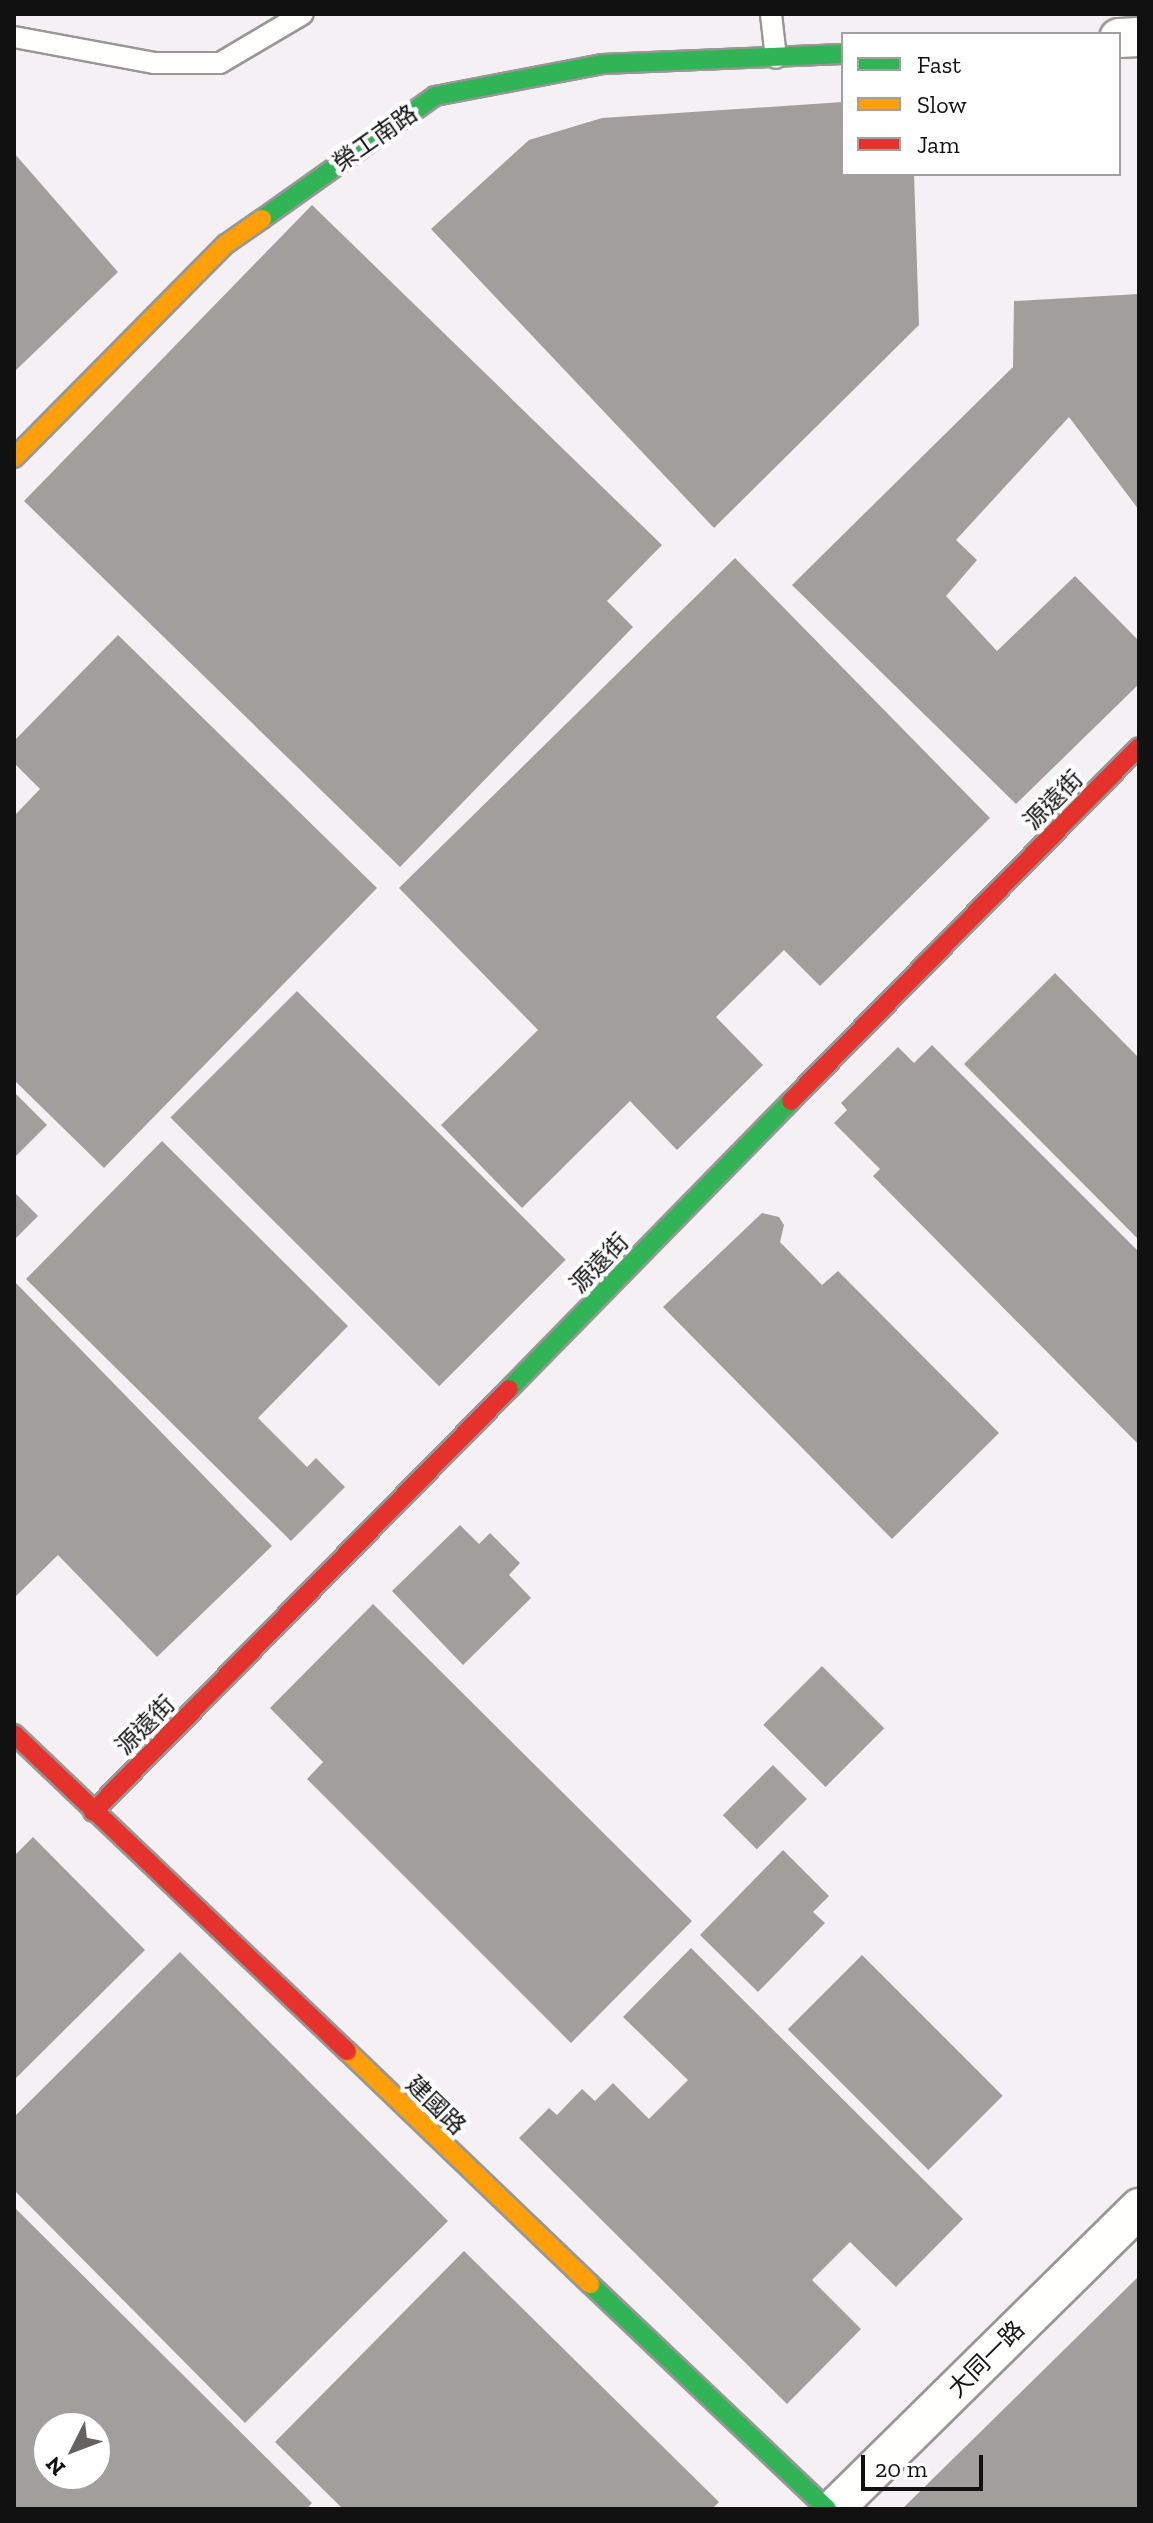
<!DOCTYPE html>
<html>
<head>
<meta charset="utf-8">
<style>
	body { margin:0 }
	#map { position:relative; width:1153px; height:2523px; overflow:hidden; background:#fdfcf7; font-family:"Zilla Slab","Noto Sans TC",serif }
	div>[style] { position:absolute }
	.industrial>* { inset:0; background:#f5f0f3 }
	.building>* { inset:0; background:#a19f9c; transform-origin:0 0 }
	.roads { filter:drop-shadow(2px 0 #979795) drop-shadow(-2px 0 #979795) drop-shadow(0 2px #979795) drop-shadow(0 -2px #979795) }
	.lane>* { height:20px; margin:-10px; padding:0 10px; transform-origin:10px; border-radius:10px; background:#fffffe }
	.street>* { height:38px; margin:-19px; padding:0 19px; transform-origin:19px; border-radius:19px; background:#fffffe }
	.fast>* { height:18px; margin:-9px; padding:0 9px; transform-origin:9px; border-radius:9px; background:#30b455 }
	.slow>* { height:18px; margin:-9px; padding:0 9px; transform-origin:9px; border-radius:9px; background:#ff9f0a }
	.jam>* { height:18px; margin:-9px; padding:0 9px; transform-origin:9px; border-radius:9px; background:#e5322d }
	span { translate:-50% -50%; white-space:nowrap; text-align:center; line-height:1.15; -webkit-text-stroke:8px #fff; paint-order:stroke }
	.street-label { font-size:24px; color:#111 }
	.frame { position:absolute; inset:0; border:16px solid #111; pointer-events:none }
	.legend { position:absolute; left:841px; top:32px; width:280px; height:144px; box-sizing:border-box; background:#fff; border:2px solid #a0a0a0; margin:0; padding:10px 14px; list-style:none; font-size:24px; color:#111 }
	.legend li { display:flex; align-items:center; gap:16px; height:40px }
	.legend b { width:40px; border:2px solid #a0a0a0 }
	.north { position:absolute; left:32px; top:2411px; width:80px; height:80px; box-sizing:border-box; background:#fff; border:2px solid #a0a0a0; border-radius:50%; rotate:228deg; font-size:22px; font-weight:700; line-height:32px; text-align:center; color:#111 }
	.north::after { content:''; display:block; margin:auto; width:28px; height:36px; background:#646362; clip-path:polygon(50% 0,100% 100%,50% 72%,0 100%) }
	.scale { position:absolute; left:861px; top:2455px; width:122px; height:36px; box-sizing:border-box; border:4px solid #111; border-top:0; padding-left:10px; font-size:24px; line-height:28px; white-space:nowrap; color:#111; -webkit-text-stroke:6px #fff; paint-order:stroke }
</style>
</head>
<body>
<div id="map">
	<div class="industrial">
		<div style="clip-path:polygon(evenodd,14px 14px,1139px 14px,1139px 2509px,14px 2509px,14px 14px,843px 34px,1119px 34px,1119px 174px,843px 174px,843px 34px,14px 14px,48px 2427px,96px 2427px,96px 2475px,48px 2475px,48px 2427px)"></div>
	</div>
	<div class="building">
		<div style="clip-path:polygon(843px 102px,843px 174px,914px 174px,919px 325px,714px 528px,431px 229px,529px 140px,602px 118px)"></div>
		<div style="clip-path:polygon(14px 153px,118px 272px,14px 372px)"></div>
		<div style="clip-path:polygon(312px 205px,662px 545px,607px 601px,633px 627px,400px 867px,24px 501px)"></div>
		<div style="clip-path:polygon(1139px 294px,1139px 510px,1069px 417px,956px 540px,977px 560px,946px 596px,997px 651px,1075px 576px,1139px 641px,1139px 684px,1016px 804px,792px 585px,1013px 367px,1014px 301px)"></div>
		<div style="clip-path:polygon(735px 558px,990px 818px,820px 986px,784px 950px,716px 1017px,763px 1065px,677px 1150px,630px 1101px,522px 1208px,441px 1125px,538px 1030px,399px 888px)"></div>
		<div style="clip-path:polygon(118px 635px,377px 888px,104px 1168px,14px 1080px,14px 816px,40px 789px,14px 763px,14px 741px)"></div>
		<div style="clip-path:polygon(1055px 973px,1139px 1058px,1139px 1240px,964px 1064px)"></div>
		<div style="left:297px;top:991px;width:380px;height:179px;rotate:45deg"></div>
		<div style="clip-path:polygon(932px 1045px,1139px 1252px,1139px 1445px,873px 1176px,880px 1169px,834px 1123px,847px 1110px,841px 1103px,898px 1047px,914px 1063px)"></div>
		<div style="clip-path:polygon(14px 1092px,47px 1125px,14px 1158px)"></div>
		<div style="clip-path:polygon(162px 1141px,348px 1326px,258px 1418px,307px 1467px,316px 1458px,345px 1487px,291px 1541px,26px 1279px)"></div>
		<div style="clip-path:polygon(14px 1192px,38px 1216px,14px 1240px)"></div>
		<div style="clip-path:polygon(762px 1213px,779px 1217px,784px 1225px,780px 1242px,822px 1285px,838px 1271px,999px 1433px,892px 1539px,663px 1307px)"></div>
		<div style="clip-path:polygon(14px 1281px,272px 1546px,157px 1657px,58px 1555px,14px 1598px)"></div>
		<div style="clip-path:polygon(460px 1525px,479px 1544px,490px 1533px,520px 1563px,509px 1575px,531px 1598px,463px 1665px,392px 1591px)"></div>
		<div style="clip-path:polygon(373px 1604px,692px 1921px,571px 2043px,307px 1779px,323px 1762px,270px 1708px)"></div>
		<div style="left:822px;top:1666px;width:88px;height:83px;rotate:45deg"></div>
		<div style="left:773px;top:1765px;width:48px;height:71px;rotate:45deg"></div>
		<div style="clip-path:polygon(33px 1837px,145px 1950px,14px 2080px,14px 1856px)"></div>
		<div style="clip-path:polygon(783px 1850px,829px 1896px,813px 1912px,825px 1923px,758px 1992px,700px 1935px)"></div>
		<div style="clip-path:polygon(691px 1948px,963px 2219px,896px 2287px,850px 2242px,812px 2280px,861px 2329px,787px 2404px,519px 2138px,549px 2108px,557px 2115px,582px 2089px,595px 2101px,613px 2083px,649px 2119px,688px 2080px,623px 2017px)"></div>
		<div style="clip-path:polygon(180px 1952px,448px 2221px,245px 2423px,14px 2190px,14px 2117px)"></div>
		<div style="left:862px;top:1955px;width:199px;height:105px;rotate:45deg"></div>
		<div style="clip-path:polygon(evenodd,14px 2207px,312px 2503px,306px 2509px,14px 2509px,14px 2207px,48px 2427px,96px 2427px,96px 2475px,48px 2475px,48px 2427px)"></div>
		<div style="clip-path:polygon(464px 2251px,719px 2502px,712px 2509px,343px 2509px,275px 2442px)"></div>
		<div style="clip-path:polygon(1139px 2276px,1139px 2509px,902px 2509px)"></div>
	</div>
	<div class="roads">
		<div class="lane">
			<div style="left:771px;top:14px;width:44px;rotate:83.5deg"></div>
			<div style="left:14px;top:37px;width:142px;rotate:10.5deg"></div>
			<div style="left:154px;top:63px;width:66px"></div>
			<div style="left:220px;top:63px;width:96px;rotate:-30.6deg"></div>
		</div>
		<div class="street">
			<div style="left:1119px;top:38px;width:20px;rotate:-3deg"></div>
			<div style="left:834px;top:2509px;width:429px;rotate:-44.6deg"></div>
		</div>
		<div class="fast">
			<div style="left:262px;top:219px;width:212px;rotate:-35.4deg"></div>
			<div style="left:435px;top:96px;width:170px;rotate:-10.8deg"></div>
			<div style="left:602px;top:64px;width:241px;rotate:-2.4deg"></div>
			<div style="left:509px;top:1389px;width:403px;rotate:-45.6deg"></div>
			<div style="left:590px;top:2284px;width:327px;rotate:43.5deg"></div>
		</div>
		<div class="slow">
			<div style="left:14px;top:458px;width:301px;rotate:-45.3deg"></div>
			<div style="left:226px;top:244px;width:44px;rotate:-34.8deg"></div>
			<div style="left:347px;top:2051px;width:337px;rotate:43.8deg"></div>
		</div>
		<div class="jam">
			<div style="left:791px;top:1101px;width:496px;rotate:-45.5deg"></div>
			<div style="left:14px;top:1734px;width:460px;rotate:43.6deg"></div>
			<div style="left:93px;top:1812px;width:593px;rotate:-45.48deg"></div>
		</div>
	</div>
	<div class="street-label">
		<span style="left:375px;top:138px;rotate:-35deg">榮工南路</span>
		<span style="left:1053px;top:800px;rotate:-45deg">源遠街</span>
		<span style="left:599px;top:1263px;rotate:-46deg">源遠街</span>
		<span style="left:145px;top:1725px;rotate:-45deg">源遠街</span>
		<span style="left:436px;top:2105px;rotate:44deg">建國路</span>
		<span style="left:986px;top:2359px;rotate:-45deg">大同一路</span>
	</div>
	<div class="frame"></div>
	<ul class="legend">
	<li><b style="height:10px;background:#30b455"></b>Fast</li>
	<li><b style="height:10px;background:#ff9f0a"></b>Slow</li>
	<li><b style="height:10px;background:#e5322d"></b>Jam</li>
	</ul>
	<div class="north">N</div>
	<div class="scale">20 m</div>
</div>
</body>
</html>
